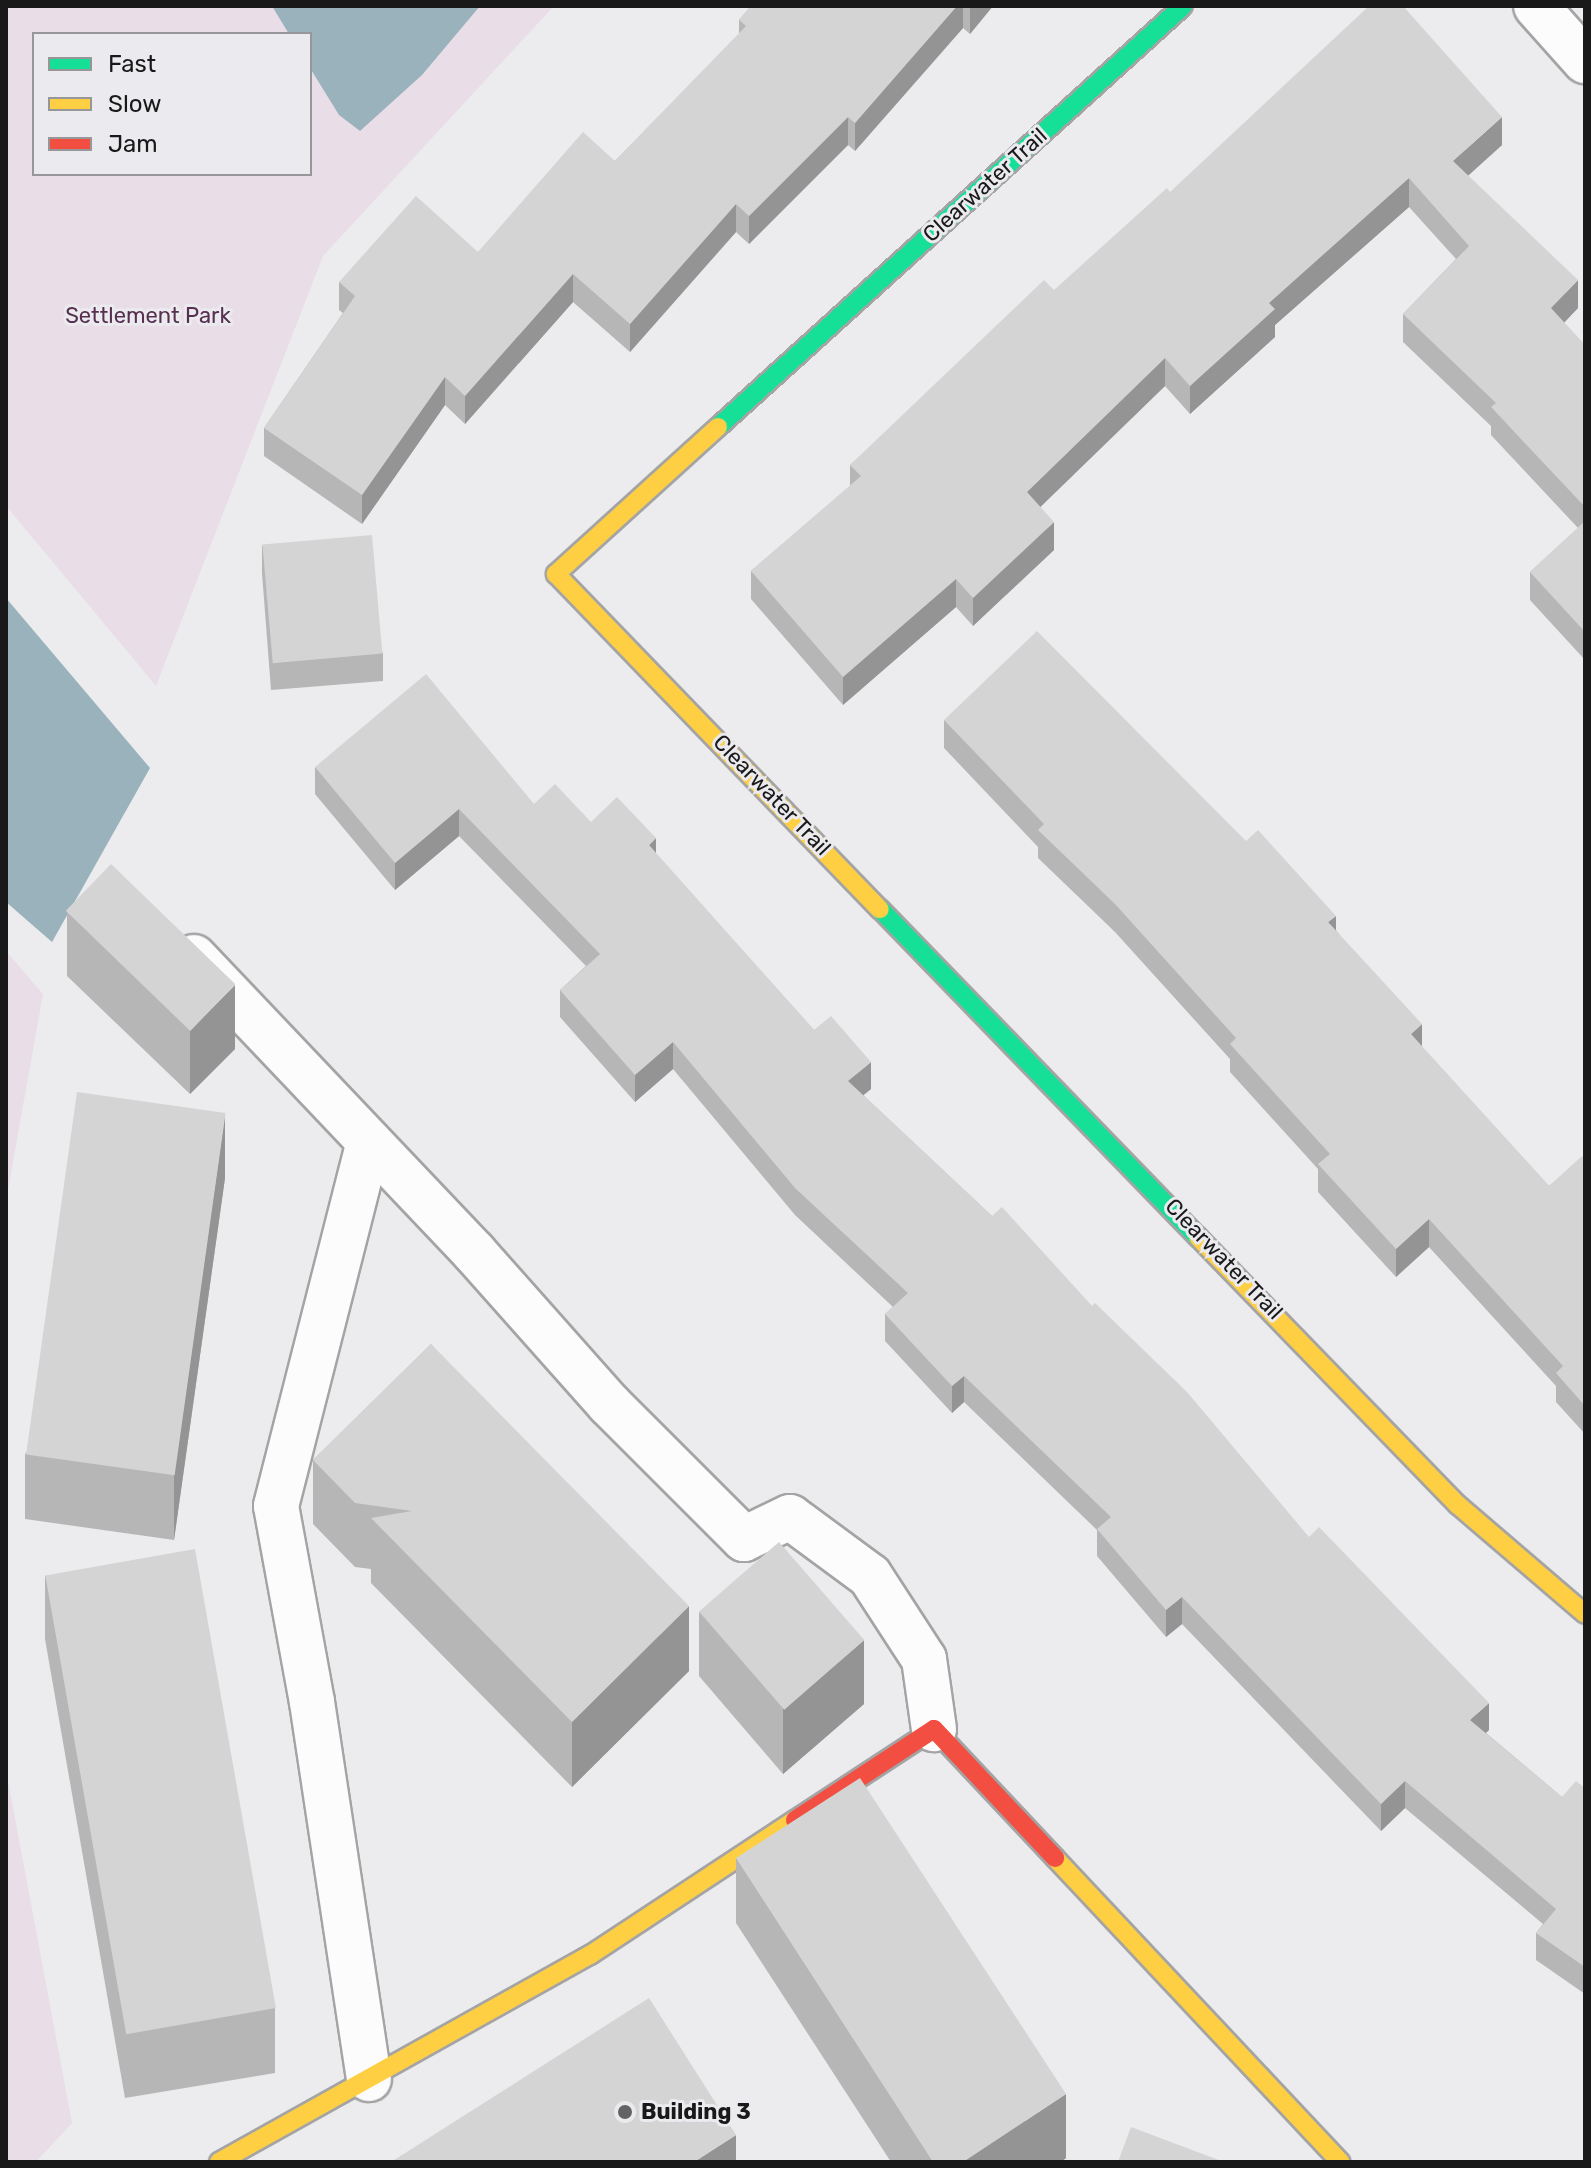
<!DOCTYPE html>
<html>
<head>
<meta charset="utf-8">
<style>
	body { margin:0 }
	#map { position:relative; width:1591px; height:2168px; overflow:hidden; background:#ececee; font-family:Rubik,sans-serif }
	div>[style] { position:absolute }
	.green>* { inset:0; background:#e9dde7 }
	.water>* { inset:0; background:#99b2bb }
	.roads { filter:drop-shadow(2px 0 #a4a4a5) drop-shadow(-2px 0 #a4a4a5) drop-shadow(0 2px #a4a4a5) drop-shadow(0 -2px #a4a4a5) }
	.street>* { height:44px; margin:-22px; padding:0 22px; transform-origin:22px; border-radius:22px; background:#fcfcfc }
	.fast>* { height:18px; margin:-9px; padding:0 9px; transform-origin:9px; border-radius:9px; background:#16e098 }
	.slow>* { height:18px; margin:-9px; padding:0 9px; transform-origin:9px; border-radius:9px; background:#ffcf43 }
	.jam>* { height:18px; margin:-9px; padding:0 9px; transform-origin:9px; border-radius:9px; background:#f24e42 }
	.wall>* { inset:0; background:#b6b6b7 }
	.shaded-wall>* { inset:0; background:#949495 }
	.building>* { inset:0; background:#d4d4d5; transform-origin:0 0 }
	.dots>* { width:22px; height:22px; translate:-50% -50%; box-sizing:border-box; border:4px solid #ebebef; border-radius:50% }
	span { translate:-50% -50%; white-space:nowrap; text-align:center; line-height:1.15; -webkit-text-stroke:6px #ebebef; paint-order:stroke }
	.street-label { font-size:22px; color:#19191a }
	.park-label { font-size:22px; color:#573050 }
	.poi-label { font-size:22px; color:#19191a; font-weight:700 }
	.left { translate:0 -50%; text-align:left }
	.frame { position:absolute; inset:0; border:8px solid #19191a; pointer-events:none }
	.legend { position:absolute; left:32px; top:32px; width:280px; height:144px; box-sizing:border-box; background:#ebebef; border:2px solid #97979a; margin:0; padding:10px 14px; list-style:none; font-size:24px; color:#19191a }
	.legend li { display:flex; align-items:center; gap:16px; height:40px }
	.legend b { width:40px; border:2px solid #97979a }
</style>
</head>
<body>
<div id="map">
	<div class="green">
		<div style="clip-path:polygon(evenodd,6px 6px,554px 6px,323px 256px,156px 686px,6px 506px,6px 6px,34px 34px,310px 34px,310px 174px,34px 174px,34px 34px)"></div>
		<div style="clip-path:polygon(6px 951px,43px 994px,6px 1201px)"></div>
		<div style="clip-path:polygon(6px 1770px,72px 2123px,36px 2162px,6px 2162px)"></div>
	</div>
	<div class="water">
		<div style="clip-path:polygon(272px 6px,480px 6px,422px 75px,360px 131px,339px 115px,310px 68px,310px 34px,289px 34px)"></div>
		<div style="clip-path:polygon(6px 598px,150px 768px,52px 942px,6px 902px)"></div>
	</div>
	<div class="roads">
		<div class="street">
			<div style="left:1536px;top:6px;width:74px;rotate:48.3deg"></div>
			<div style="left:194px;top:957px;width:407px;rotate:46.5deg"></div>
			<div style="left:474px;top:1252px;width:203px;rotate:48.4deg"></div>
			<div style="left:609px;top:1404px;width:191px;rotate:45deg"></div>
			<div style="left:744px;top:1539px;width:51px;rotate:-25.6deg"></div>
			<div style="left:790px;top:1517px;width:99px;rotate:36.4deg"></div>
			<div style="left:870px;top:1576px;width:99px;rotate:57deg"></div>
			<div style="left:924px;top:1659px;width:71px;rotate:81.9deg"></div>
			<div style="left:369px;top:2079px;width:381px;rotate:-98.6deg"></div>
			<div style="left:312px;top:1702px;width:199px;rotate:-100.4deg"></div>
			<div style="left:276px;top:1506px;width:376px;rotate:-75.7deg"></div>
		</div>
		<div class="fast">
			<div style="left:718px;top:427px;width:627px;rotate:-42.16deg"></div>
			<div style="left:880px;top:909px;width:457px;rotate:45.9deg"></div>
		</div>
		<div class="slow">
			<div style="left:718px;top:427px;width:219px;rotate:137.8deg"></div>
			<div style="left:556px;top:574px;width:466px;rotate:46deg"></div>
			<div style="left:1198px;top:1237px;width:373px;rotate:45.9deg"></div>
			<div style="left:1458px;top:1505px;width:167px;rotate:40.6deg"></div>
			<div style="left:1055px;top:1858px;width:417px;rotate:46.8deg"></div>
			<div style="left:219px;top:2162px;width:425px;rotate:-29.2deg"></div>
			<div style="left:590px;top:1955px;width:245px;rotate:-33.4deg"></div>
		</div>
		<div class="jam">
			<div style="left:795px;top:1820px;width:166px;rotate:-33.2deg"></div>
			<div style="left:934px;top:1729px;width:177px;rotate:46.8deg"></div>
		</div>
	</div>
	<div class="wall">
		<div style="clip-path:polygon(751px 6px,993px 6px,970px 34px,963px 28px,855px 151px,848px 145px,749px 244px,736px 232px,630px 352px,573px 302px,465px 424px,445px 405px,362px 524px,264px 456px,264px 428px,343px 313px,339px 310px,339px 282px,478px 252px,615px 161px,739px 34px,739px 20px)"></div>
		<div style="clip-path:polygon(1502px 145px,1468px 176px,1578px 308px,1564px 323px,1585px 345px,1585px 660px,1530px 600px,1530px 572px,1578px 528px,1491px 435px,1491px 426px,1403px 342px,1403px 314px,1456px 259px,1409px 207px,1275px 325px,1275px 337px,1190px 414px,1165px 386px,1040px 507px,1054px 550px,973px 626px,956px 607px,843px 705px,751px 599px,751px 571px,850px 486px,850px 465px,1170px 192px)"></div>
		<div style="clip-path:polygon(262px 545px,383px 653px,383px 681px,271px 690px,262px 573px)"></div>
		<div style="clip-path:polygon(944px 720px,1336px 930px,1422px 1047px,1549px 1186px,1585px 1159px,1585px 1434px,1556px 1402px,1556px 1386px,1429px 1247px,1396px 1277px,1318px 1192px,1318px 1169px,1230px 1072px,1230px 1059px,1115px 932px,1038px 858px,1038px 847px,944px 748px)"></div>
		<div style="clip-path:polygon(315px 767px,534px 804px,591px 822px,656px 854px,814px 1030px,871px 1089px,863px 1095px,992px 1216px,1092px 1306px,1489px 1730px,1486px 1733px,1562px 1797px,1585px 1788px,1585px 1994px,1536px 1960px,1536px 1933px,1543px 1924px,1405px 1808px,1381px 1831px,1182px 1624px,1166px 1637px,1097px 1556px,1097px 1530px,964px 1402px,952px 1413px,885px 1341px,885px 1314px,893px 1307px,795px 1215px,673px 1069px,635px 1102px,560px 1017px,560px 990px,586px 966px,459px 836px,395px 890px,315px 794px)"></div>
		<div style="clip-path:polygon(67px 912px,235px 1049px,190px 1094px,67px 976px)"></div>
		<div style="clip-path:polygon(225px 1178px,174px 1540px,25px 1519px,25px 1454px)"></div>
		<div style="clip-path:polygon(431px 1344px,689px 1671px,572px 1787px,371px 1583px,371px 1569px,355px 1567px,313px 1524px,313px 1460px)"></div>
		<div style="clip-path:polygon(45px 1575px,275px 2008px,275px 2073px,125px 2098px,45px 1639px)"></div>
		<div style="clip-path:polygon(699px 1612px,864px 1704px,783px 1774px,699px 1676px)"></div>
		<div style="clip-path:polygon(736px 1858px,1066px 2158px,1061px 2162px,891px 2162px,736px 1923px)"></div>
	</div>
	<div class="shaded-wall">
		<div style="clip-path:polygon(957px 6px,963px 6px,963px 28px,855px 151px,855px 123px)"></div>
		<div style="clip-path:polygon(970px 6px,993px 6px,970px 34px)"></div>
		<div style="clip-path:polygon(848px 117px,848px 145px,749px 244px,749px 216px)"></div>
		<div style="clip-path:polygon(1502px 117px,1502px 145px,1453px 189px,1453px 161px)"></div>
		<div style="clip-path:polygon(1409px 178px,1409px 207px,1275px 325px,1275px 337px,1190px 414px,1190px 386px,1269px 303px)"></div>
		<div style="clip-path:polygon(736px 204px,736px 232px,630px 352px,630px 324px)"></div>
		<div style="clip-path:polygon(573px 274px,573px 302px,465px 424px,465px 396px)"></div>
		<div style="clip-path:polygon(1578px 280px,1578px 308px,1551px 336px,1551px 308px)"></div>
		<div style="clip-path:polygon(1165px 358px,1165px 386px,1027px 520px,1027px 492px)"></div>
		<div style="clip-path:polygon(445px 377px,445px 405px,362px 524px,362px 495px)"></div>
		<div style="clip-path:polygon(1054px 522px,1054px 550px,973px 626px,973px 598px)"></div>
		<div style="clip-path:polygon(956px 579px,956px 607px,843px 705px,843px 677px)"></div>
		<div style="clip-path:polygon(459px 809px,459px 836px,395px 890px,395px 863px)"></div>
		<div style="clip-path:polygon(656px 838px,656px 865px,649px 845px)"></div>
		<div style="clip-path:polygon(1336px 916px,1336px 944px,1328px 922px)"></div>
		<div style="clip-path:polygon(235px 985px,235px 1049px,190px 1094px,190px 1030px)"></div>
		<div style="clip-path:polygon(1422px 1024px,1422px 1052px,1411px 1034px)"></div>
		<div style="clip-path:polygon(673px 1042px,673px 1069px,635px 1102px,635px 1075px)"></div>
		<div style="clip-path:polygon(871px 1062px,871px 1089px,848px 1108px,848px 1081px)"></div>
		<div style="clip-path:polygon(225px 1114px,225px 1178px,174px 1540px,174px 1476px)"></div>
		<div style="clip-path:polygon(1429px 1219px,1429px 1247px,1396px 1277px,1396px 1249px)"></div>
		<div style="clip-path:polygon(964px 1376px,964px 1402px,952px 1413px,952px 1386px)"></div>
		<div style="clip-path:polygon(1182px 1597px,1182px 1624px,1166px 1637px,1166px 1610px)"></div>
		<div style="clip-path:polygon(689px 1606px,689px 1671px,572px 1787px,572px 1722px)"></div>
		<div style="clip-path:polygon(864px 1640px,864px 1704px,783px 1774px,783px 1709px)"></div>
		<div style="clip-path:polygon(1489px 1703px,1489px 1730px,1470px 1747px,1470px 1720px)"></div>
		<div style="clip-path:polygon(1405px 1781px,1405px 1808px,1381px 1831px,1381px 1804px)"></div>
		<div style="clip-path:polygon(1066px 2094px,1066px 2158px,1061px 2162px,963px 2162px)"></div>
		<div style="clip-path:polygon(736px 2135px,736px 2162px,694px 2162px)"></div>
	</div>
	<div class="building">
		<div style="clip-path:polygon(751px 6px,957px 6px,855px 123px,848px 117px,749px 216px,736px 204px,630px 324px,573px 274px,465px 396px,445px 377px,362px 495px,264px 428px,355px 296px,339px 282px,416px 196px,478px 252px,583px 132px,615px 161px,746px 26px,739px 20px)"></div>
		<div style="clip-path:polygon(1369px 6px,1403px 6px,1502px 117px,1453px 161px,1578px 280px,1551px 308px,1585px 345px,1585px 507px,1491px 407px,1496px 403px,1403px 314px,1469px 246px,1409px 178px,1269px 303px,1275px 309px,1190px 386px,1165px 358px,1027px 492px,1054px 522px,973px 598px,956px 579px,843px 677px,751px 571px,861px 476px,850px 465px,1044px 280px,1054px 290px,1167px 188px,1170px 192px)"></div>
		<div style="clip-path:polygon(1585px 521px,1585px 632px,1530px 572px)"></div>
		<div style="left:372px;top:535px;width:119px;height:110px;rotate:85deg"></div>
		<div style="clip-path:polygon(1037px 631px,1246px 841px,1258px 830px,1336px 916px,1328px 922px,1422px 1024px,1411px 1034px,1549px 1186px,1582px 1156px,1585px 1159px,1585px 1406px,1556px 1373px,1563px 1366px,1429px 1219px,1396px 1249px,1318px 1164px,1330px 1154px,1230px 1044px,1236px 1038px,1115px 904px,1038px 830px,1044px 824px,944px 720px)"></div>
		<div style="clip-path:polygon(426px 674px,534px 804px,555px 784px,591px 822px,617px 797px,656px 838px,649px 845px,814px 1030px,831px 1016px,871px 1062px,848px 1081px,992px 1216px,1002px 1207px,1092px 1306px,1095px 1303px,1187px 1392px,1309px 1537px,1319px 1527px,1489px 1703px,1470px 1720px,1562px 1797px,1576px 1781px,1585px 1788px,1585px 1967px,1536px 1933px,1556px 1909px,1405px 1781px,1381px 1804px,1182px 1597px,1166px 1610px,1097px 1529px,1111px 1517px,964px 1376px,952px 1386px,885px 1314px,908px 1293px,795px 1188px,673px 1042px,635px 1075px,560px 990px,600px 954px,459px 809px,395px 863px,315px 767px)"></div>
		<div style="left:111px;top:864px;width:173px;height:65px;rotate:44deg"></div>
		<div style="left:77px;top:1092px;width:150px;height:366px;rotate:8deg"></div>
		<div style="clip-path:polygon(431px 1344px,689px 1606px,572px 1722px,371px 1518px,412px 1511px,355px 1503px,313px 1460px)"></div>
		<div style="left:779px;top:1542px;width:130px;height:106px;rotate:49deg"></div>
		<div style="left:195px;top:1549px;width:466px;height:152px;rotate:80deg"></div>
		<div style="clip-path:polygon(860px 1778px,1066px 2094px,963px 2162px,933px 2162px,736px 1858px)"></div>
		<div style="clip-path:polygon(649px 1998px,736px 2135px,694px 2162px,391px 2162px)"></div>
		<div style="clip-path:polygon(1131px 2127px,1224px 2162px,1118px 2162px)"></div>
	</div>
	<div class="dots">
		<div style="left:625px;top:2112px;background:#636364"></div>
	</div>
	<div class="street-label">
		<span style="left:985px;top:185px;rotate:-42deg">Clearwater Trail</span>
		<span style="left:772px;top:795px;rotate:46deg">Clearwater Trail</span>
		<span style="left:1224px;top:1259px;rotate:46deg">Clearwater Trail</span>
	</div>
	<div class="park-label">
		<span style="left:148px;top:316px">Settlement Park</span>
	</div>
	<div class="poi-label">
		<span class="left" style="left:641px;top:2112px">Building 3</span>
	</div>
	<div class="frame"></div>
	<ul class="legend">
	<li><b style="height:10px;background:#16e098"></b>Fast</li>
	<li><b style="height:10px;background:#ffcf43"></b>Slow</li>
	<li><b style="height:10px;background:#f24e42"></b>Jam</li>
	</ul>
</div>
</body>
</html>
